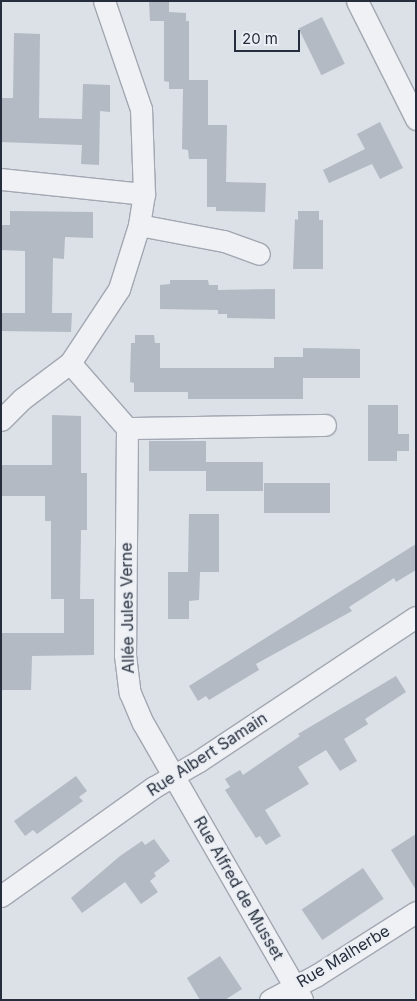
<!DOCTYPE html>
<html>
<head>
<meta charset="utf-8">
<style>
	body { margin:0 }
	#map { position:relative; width:417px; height:1001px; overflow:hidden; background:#dce0e7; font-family:Inter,sans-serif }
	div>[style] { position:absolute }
	.building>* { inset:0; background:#b3bac3; transform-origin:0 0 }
	.roads { filter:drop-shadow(1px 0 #a2a7b1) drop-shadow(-1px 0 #a2a7b1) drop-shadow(0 1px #a2a7b1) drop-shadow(0 -1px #a2a7b1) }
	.minor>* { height:21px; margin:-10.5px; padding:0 10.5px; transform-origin:10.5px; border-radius:10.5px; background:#eff1f5 }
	span { translate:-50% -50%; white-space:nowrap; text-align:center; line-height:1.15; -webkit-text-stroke:4.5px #ebeff4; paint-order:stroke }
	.street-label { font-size:16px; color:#262e3d }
	.frame { position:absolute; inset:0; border:2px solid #262e3d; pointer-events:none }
	.scale { position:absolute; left:234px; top:30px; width:66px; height:22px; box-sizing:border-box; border:2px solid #262e3d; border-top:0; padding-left:6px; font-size:15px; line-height:18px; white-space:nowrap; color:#262e3d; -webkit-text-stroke:4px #ebeff4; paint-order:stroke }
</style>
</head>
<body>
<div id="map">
	<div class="building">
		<div style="clip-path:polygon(149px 1px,169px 1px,169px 12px,186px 13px,186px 21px,189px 21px,189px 80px,208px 80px,208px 125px,227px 125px,226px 182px,266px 183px,265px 212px,216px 211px,216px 207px,207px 207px,207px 159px,189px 159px,188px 150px,182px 149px,183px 89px,169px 89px,169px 82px,164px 81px,164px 21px,150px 21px)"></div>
		<div style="left:322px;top:17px;width:52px;height:26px;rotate:64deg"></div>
		<div style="clip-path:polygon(14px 33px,40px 34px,39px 118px,82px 119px,83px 84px,110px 85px,110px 112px,100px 111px,99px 165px,81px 164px,82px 145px,1px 142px,1px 98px,13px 98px)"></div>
		<div style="clip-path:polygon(380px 122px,403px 168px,380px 179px,372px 164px,329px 183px,323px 170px,365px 149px,357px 134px)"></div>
		<div style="clip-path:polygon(10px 211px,93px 212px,93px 238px,65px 237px,64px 259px,53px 258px,52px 313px,72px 313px,71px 332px,1px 331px,1px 313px,25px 313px,25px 251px,1px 250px,1px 225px,10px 225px)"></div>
		<div style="clip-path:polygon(298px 211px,319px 211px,319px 220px,323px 220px,323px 269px,293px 269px,295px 219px,298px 220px)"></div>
		<div style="clip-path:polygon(170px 280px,208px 280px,209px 285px,218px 285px,218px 290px,275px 289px,275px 319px,227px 318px,227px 314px,218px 314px,218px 310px,160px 309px,160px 285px,170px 284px)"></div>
		<div style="clip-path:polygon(135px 335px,154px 335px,155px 343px,160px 343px,160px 368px,274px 368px,274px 357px,303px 357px,303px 348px,360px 349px,360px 378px,303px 378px,303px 399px,188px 399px,188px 392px,134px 392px,134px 383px,130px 382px,131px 343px,135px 343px)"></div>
		<div style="clip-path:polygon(368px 405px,398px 405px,398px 434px,409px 434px,409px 451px,397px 451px,397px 461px,368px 461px)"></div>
		<div style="clip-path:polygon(52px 415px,81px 416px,81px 473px,87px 473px,87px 530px,81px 530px,80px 599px,68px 599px,94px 599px,94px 655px,32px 656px,31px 690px,1px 690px,1px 633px,64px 633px,64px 599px,51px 599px,51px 521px,45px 521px,45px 496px,1px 496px,1px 465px,52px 465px)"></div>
		<div style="left:149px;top:441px;width:57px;height:30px"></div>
		<div style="left:206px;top:462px;width:57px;height:29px"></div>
		<div style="left:264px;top:483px;width:66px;height:30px"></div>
		<div style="clip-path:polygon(189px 514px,219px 514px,219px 572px,200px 572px,199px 600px,189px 601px,189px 619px,168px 619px,168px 572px,188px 572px)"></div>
		<div style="clip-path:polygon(416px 544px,416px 570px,396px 582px,394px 578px,349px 607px,352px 611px,256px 664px,259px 670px,209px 700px,206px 696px,198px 701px,189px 686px)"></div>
		<div style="clip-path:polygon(396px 676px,406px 692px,365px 719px,368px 724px,344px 739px,357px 761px,340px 771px,326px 750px,298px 767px,309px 784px,265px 810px,281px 836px,266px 845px,260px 836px,256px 838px,225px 790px,230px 787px,225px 779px,240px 770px,243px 775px,300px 736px,298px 734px)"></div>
		<div style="clip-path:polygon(76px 776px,87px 791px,79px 797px,83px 801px,37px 834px,33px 830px,25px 836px,14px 821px)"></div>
		<div style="clip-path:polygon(416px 834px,416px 890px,391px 850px)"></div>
		<div style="clip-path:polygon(154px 839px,170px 861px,154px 873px,156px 876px,150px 881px,158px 892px,141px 904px,125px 882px,82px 913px,71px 898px,120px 856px,142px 841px,145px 845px)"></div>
		<div style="left:363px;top:868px;width:37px;height:74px;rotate:56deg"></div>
		<div style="clip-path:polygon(220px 956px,242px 989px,225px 1000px,200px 1000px,187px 978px)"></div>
	</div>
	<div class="roads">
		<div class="minor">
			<div style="left:357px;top:1px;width:132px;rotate:63.4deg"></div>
			<div style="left:1px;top:179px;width:144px;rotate:6deg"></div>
			<div style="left:139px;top:225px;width:86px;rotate:10.7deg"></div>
			<div style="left:224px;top:241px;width:37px;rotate:20deg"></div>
			<div style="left:70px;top:363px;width:86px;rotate:48.8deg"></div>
			<div style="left:127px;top:428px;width:227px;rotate:90.5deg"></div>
			<div style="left:125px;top:655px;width:38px;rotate:83deg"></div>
			<div style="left:130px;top:693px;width:33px;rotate:67deg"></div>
			<div style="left:143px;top:723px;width:319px;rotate:60.1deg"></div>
			<div style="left:1px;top:420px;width:30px;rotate:-45deg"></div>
			<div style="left:22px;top:399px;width:60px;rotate:-36.9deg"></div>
			<div style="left:70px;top:363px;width:89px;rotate:-56.5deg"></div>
			<div style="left:119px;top:289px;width:67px;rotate:-72.6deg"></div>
			<div style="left:139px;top:225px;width:31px;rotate:-81deg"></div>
			<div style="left:144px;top:194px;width:85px;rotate:-92deg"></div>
			<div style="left:141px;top:109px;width:114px;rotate:-108.9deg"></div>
			<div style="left:127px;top:428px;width:198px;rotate:-0.9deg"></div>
			<div style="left:1px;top:896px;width:188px;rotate:-35.5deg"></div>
			<div style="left:154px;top:787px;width:52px;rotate:-30deg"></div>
			<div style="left:199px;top:761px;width:260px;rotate:-33.6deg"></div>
			<div style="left:270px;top:1000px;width:53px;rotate:-28deg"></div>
			<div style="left:317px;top:975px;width:117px;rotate:-32.5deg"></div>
		</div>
	</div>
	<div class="street-label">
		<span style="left:127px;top:608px;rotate:-91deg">Allée Jules Verne</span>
		<span style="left:207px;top:754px;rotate:-33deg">Rue Albert Samain</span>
		<span style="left:239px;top:888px;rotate:60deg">Rue Alfred de Musset</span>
		<span style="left:343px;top:956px;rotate:-31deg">Rue Malherbe</span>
	</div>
	<div class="frame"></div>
	<div class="scale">20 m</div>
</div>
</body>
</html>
